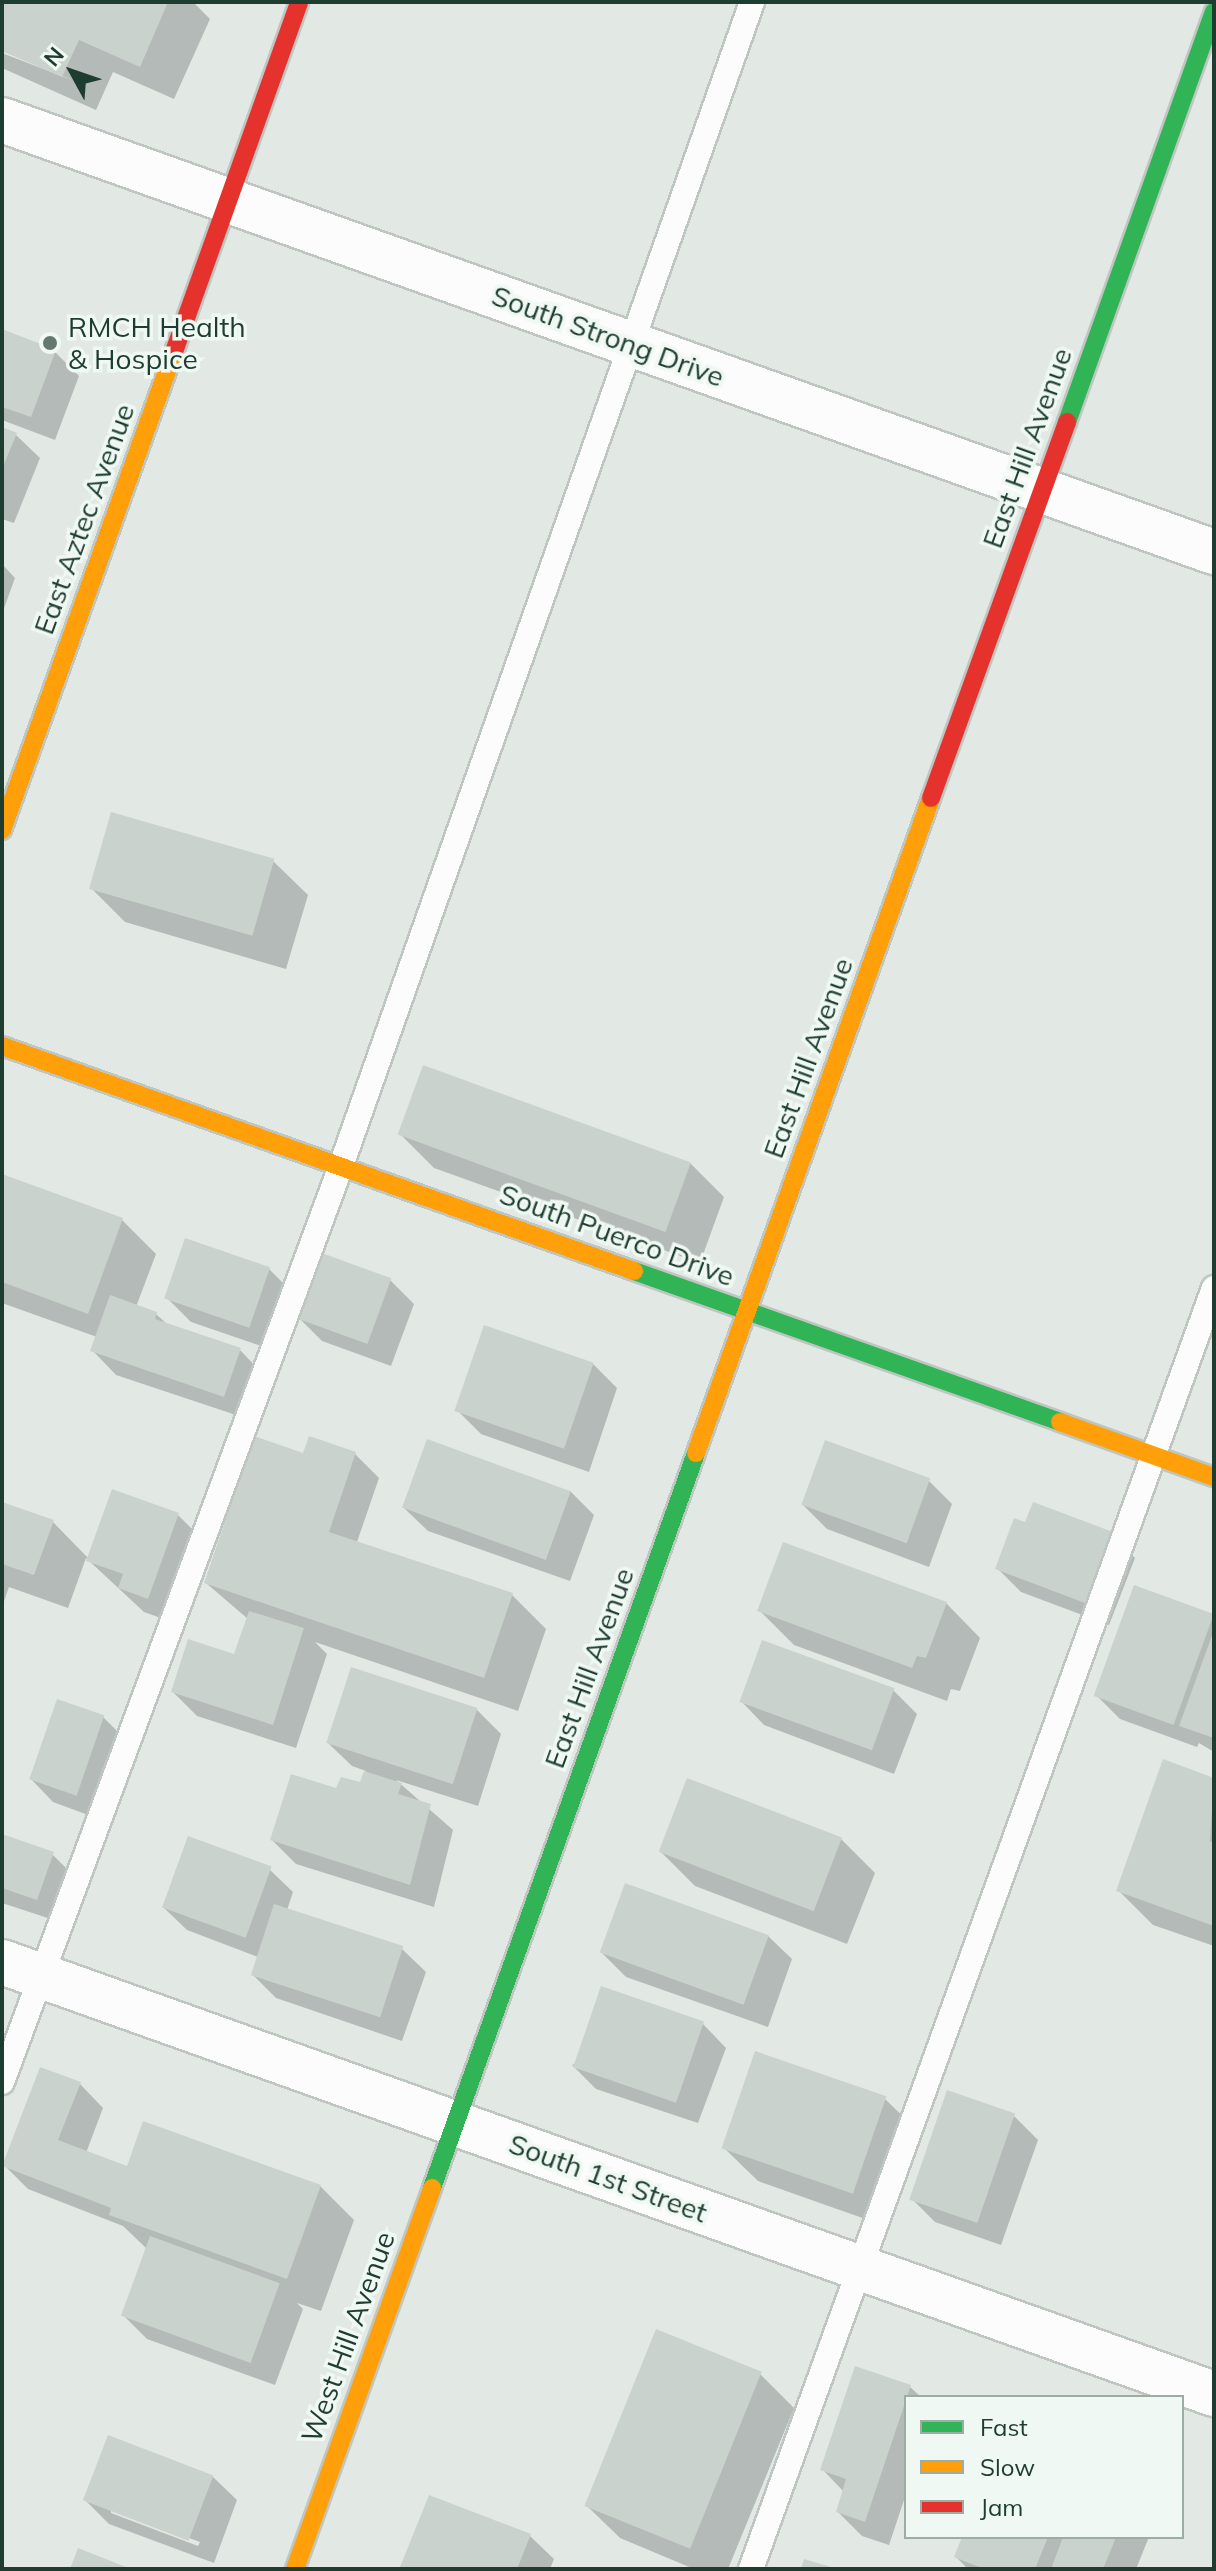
<!DOCTYPE html>
<html>
<head>
<meta charset="utf-8">
<style>
	body { margin:0 }
	#map { position:relative; width:1216px; height:2571px; overflow:hidden; background:#e2e9e5; font-family:Mulish,sans-serif }
	div>[style] { position:absolute }
	.shadow>* { inset:0; background:#0003 }
	.building>* { inset:0; background:#cad2ce; transform-origin:0 0 }
	.roads { filter:drop-shadow(2px 0 #bfc6c2) drop-shadow(-2px 0 #bfc6c2) drop-shadow(0 2px #bfc6c2) drop-shadow(0 -2px #bfc6c2) }
	.lane>* { height:24px; margin:-12px; padding:0 12px; transform-origin:12px; border-radius:12px; background:#fbfcfb }
	.street>* { height:44px; margin:-22px; padding:0 22px; transform-origin:22px; border-radius:22px; background:#fbfcfb }
	.fast>* { height:18px; margin:-9px; padding:0 9px; transform-origin:9px; border-radius:9px; background:#30b455 }
	.slow>* { height:18px; margin:-9px; padding:0 9px; transform-origin:9px; border-radius:9px; background:#ff9f0a }
	.jam>* { height:18px; margin:-9px; padding:0 9px; transform-origin:9px; border-radius:9px; background:#e5322d }
	.dots>* { width:22px; height:22px; translate:-50% -50%; box-sizing:border-box; border:4px solid #eff8f2; border-radius:50% }
	span { translate:-50% -50%; white-space:nowrap; text-align:center; line-height:1.15; -webkit-text-stroke:7px #eff8f2; paint-order:stroke }
	.poi-label { font-size:28px; color:#1e3d30 }
	.left { translate:0 -50%; text-align:left }
	.street-label { font-size:28px; color:#1e3d30 }
	.frame { position:absolute; inset:0; border:4px solid #1e3d30; pointer-events:none }
	.legend { position:absolute; left:904px; top:2395px; width:280px; height:144px; box-sizing:border-box; background:#eff8f2; border:2px solid #9bada4; margin:0; padding:10px 14px; list-style:none; font-size:24px; color:#1e3d30 }
	.legend li { display:flex; align-items:center; gap:16px; height:40px }
	.legend b { width:40px; border:2px solid #9bada4 }
	.north { position:absolute; left:32px; top:32px; width:80px; height:80px; -webkit-text-stroke:6px #eff8f2; paint-order:stroke; rotate:310deg; font-size:22px; font-weight:700; line-height:32px; text-align:center; color:#1e3d30 }
	.north::after { content:''; display:block; margin:auto; width:28px; height:36px; background:#1e3d30; clip-path:polygon(50% 0,100% 100%,50% 72%,0 100%) }
</style>
</head>
<body>
<div id="map">
	<div class="shadow">
		<div style="clip-path:polygon(2px 2px,193px 2px,210px 19px,174px 99px,113px 72px,96px 110px,2px 68px,2px 53px,72px 80px,2px 49px)"></div>
		<div style="clip-path:polygon(2px 331px,55px 352px,79px 376px,55px 440px,2px 420px)"></div>
		<div style="clip-path:polygon(2px 429px,16px 435px,40px 458px,14px 523px,2px 519px)"></div>
		<div style="clip-path:polygon(2px 564px,15px 578px,2px 614px)"></div>
		<div style="clip-path:polygon(273px 861px,308px 895px,286px 969px,125px 922px,91px 888px)"></div>
		<div style="clip-path:polygon(400px 1134px,690px 1163px,724px 1197px,700px 1263px,434px 1168px)"></div>
		<div style="clip-path:polygon(2px 1176px,122px 1220px,156px 1254px,136px 1307px,156px 1314px,168px 1325px,240px 1350px,263px 1374px,248px 1419px,116px 1375px,93px 1351px,97px 1337px,2px 1303px)"></div>
		<div style="clip-path:polygon(269px 1269px,293px 1293px,273px 1350px,191px 1322px,167px 1298px)"></div>
		<div style="clip-path:polygon(390px 1280px,414px 1304px,391px 1366px,322px 1341px,298px 1317px)"></div>
		<div style="clip-path:polygon(593px 1364px,617px 1388px,589px 1472px,481px 1434px,457px 1410px)"></div>
		<div style="clip-path:polygon(355px 1454px,379px 1478px,357px 1542px,512px 1595px,546px 1629px,518px 1711px,315px 1642px,327px 1654px,296px 1748px,197px 1716px,173px 1692px,235px 1656px,248px 1619px,206px 1583px,304px 1455px)"></div>
		<div style="clip-path:polygon(928px 1480px,952px 1504px,929px 1567px,827px 1529px,803px 1505px)"></div>
		<div style="clip-path:polygon(570px 1491px,594px 1515px,570px 1581px,428px 1531px,404px 1508px)"></div>
		<div style="clip-path:polygon(2px 1504px,53px 1522px,89px 1559px,178px 1515px,202px 1539px,172px 1622px,144px 1612px,86px 1558px,68px 1608px,9px 1587px,2px 1607px)"></div>
		<div style="clip-path:polygon(1026px 1525px,1112px 1534px,1135px 1558px,1109px 1625px,1021px 1592px,997px 1568px)"></div>
		<div style="clip-path:polygon(946px 1603px,980px 1638px,960px 1691px,951px 1689px,947px 1701px,794px 1645px,760px 1611px)"></div>
		<div style="clip-path:polygon(1212px 1616px,1214px 1752px,1199px 1743px,1197px 1747px,1120px 1719px,1096px 1695px)"></div>
		<div style="clip-path:polygon(893px 1690px,917px 1714px,894px 1774px,764px 1725px,741px 1701px)"></div>
		<div style="clip-path:polygon(58px 1701px,103px 1717px,127px 1741px,99px 1819px,53px 1802px,30px 1778px)"></div>
		<div style="clip-path:polygon(477px 1710px,501px 1734px,478px 1806px,396px 1780px,453px 1830px,434px 1907px,296px 1864px,272px 1840px,338px 1791px,361px 1785px,366px 1771px,352px 1766px,328px 1743px)"></div>
		<div style="clip-path:polygon(1164px 1762px,1214px 1780px,1214px 1946px,1153px 1925px,1119px 1891px)"></div>
		<div style="clip-path:polygon(2px 1836px,52px 1854px,76px 1878px,60px 1922px,2px 1903px)"></div>
		<div style="clip-path:polygon(841px 1839px,875px 1873px,847px 1944px,695px 1886px,661px 1852px)"></div>
		<div style="clip-path:polygon(269px 1869px,293px 1892px,287px 1910px,402px 1949px,426px 1972px,402px 2041px,276px 1998px,252px 1974px,258px 1957px,187px 1930px,163px 1907px)"></div>
		<div style="clip-path:polygon(768px 1936px,792px 1959px,768px 2027px,626px 1977px,602px 1953px)"></div>
		<div style="clip-path:polygon(703px 2024px,726px 2048px,698px 2123px,596px 2089px,572px 2065px)"></div>
		<div style="clip-path:polygon(80px 2084px,103px 2108px,86px 2153px,128px 2169px,320px 2186px,354px 2220px,321px 2311px,297px 2303px,303px 2309px,275px 2385px,147px 2339px,123px 2315px,146px 2248px,123px 2226px,28px 2189px,5px 2166px)"></div>
		<div style="clip-path:polygon(884px 2098px,919px 2132px,885px 2226px,758px 2181px,723px 2147px)"></div>
		<div style="clip-path:polygon(1014px 2116px,1038px 2140px,1001px 2245px,935px 2222px,911px 2198px)"></div>
		<div style="clip-path:polygon(760px 2374px,794px 2408px,728px 2569px,694px 2569px,620px 2538px,585px 2504px)"></div>
		<div style="clip-path:polygon(910px 2387px,921px 2397px,906px 2397px,906px 2494px,889px 2545px,862px 2536px,838px 2512px,844px 2492px,823px 2470px)"></div>
		<div style="clip-path:polygon(evenodd,213px 2477px,237px 2500px,214px 2563px,109px 2524px,85px 2500px,213px 2477px,111px 2509px,200px 2542px,198px 2546px,111px 2513px,111px 2509px)"></div>
		<div style="clip-path:polygon(530px 2536px,554px 2559px,550px 2569px,403px 2566px)"></div>
		<div style="clip-path:polygon(965px 2537px,1149px 2537px,1136px 2569px,968px 2569px,956px 2557px)"></div>
	</div>
	<div class="building">
		<div style="clip-path:polygon(2px 2px,168px 2px,140px 67px,79px 40px,62px 77px,2px 51px)"></div>
		<div style="clip-path:polygon(2px 329px,56px 350px,31px 417px,2px 407px)"></div>
		<div style="clip-path:polygon(2px 427px,17px 433px,2px 469px)"></div>
		<div style="left:111px;top:812px;width:170px;height:80px;rotate:16deg"></div>
		<div style="left:423px;top:1065px;width:285px;height:74px;rotate:20deg"></div>
		<div style="clip-path:polygon(2px 1174px,123px 1218px,88px 1314px,2px 1282px)"></div>
		<div style="left:185px;top:1238px;width:90px;height:64px;rotate:19deg"></div>
		<div style="left:319px;top:1252px;width:77px;height:70px;rotate:20deg"></div>
		<div style="clip-path:polygon(110px 1295px,157px 1312px,155px 1319px,241px 1348px,224px 1397px,90px 1351px)"></div>
		<div style="left:484px;top:1325px;width:116px;height:91px;rotate:19deg"></div>
		<div style="clip-path:polygon(254px 1436px,303px 1453px,309px 1436px,356px 1452px,329px 1532px,513px 1593px,484px 1678px,204px 1583px)"></div>
		<div style="left:427px;top:1439px;width:153px;height:73px;rotate:20deg"></div>
		<div style="left:825px;top:1440px;width:112px;height:69px;rotate:20deg"></div>
		<div style="clip-path:polygon(112px 1489px,179px 1513px,148px 1599px,118px 1588px,123px 1574px,86px 1561px)"></div>
		<div style="clip-path:polygon(2px 1502px,54px 1520px,34px 1575px,2px 1564px)"></div>
		<div style="clip-path:polygon(1033px 1502px,1113px 1532px,1085px 1603px,995px 1569px,1014px 1518px,1025px 1522px)"></div>
		<div style="clip-path:polygon(783px 1542px,947px 1602px,926px 1658px,917px 1656px,912px 1668px,757px 1611px)"></div>
		<div style="left:1134px;top:1585px;width:85px;height:118px;rotate:20deg"></div>
		<div style="clip-path:polygon(249px 1611px,304px 1628px,273px 1725px,171px 1692px,188px 1639px,234px 1654px)"></div>
		<div style="clip-path:polygon(1214px 1630px,1214px 1738px,1179px 1726px)"></div>
		<div style="left:762px;top:1640px;width:141px;height:66px;rotate:20deg"></div>
		<div style="left:351px;top:1667px;width:133px;height:80px;rotate:18deg"></div>
		<div style="left:57px;top:1699px;width:50px;height:85px;rotate:19deg"></div>
		<div style="clip-path:polygon(1163px 1759px,1214px 1778px,1210px 1841px,1214px 1843px,1214px 1926px,1116px 1891px)"></div>
		<div style="clip-path:polygon(364px 1771px,402px 1783px,398px 1794px,431px 1804px,410px 1885px,270px 1840px,291px 1774px,336px 1788px,341px 1777px,360px 1782px)"></div>
		<div style="left:687px;top:1778px;width:166px;height:79px;rotate:21deg"></div>
		<div style="clip-path:polygon(2px 1834px,54px 1852px,37px 1900px,2px 1888px)"></div>
		<div style="left:188px;top:1836px;width:89px;height:76px;rotate:20deg"></div>
		<div style="left:625px;top:1883px;width:153px;height:74px;rotate:20deg"></div>
		<div style="left:274px;top:1904px;width:136px;height:75px;rotate:18deg"></div>
		<div style="left:601px;top:1986px;width:109px;height:86px;rotate:19deg"></div>
		<div style="left:755px;top:2051px;width:139px;height:103px;rotate:19deg"></div>
		<div style="clip-path:polygon(40px 2067px,81px 2082px,58px 2140px,127px 2166px,143px 2121px,321px 2185px,287px 2279px,109px 2215px,111px 2208px,2px 2166px)"></div>
		<div style="left:947px;top:2090px;width:72px;height:116px;rotate:19deg"></div>
		<div style="left:150px;top:2236px;width:138px;height:85px;rotate:20deg"></div>
		<div style="left:656px;top:2329px;width:114px;height:191px;rotate:22deg"></div>
		<div style="clip-path:polygon(855px 2366px,911px 2385px,865px 2522px,836px 2512px,846px 2479px,820px 2470px)"></div>
		<div style="left:108px;top:2435px;width:113px;height:70px;rotate:21deg"></div>
		<div style="clip-path:polygon(429px 2495px,531px 2534px,517px 2569px,400px 2567px)"></div>
		<div style="clip-path:polygon(962px 2537px,1048px 2537px,1035px 2569px,984px 2569px,954px 2557px)"></div>
		<div style="clip-path:polygon(1063px 2537px,1116px 2537px,1103px 2569px,1051px 2569px)"></div>
		<div style="clip-path:polygon(78px 2548px,131px 2569px,70px 2569px)"></div>
		<div style="clip-path:polygon(804px 2559px,834px 2568px,834px 2569px,801px 2569px)"></div>
	</div>
	<div class="roads">
		<div class="lane">
			<div style="left:2px;top:2082px;width:977px;rotate:-69.69deg"></div>
			<div style="left:341px;top:1166px;width:1234px;rotate:-70.55deg"></div>
			<div style="left:751px;top:2569px;width:1362px;rotate:-70.13deg"></div>
		</div>
		<div class="street">
			<div style="left:2px;top:120px;width:1287px;rotate:19.62deg"></div>
			<div style="left:2px;top:1962px;width:1287px;rotate:19.62deg"></div>
		</div>
		<div class="fast">
			<div style="left:1067px;top:422px;width:436px;rotate:-70.3deg"></div>
			<div style="left:634px;top:1271px;width:452px;rotate:19.5deg"></div>
			<div style="left:432px;top:2188px;width:781px;rotate:-70.24deg"></div>
		</div>
		<div class="slow">
			<div style="left:2px;top:830px;width:511px;rotate:-70.22deg"></div>
			<div style="left:2px;top:1046px;width:671px;rotate:19.6deg"></div>
			<div style="left:1060px;top:1422px;width:164px;rotate:19.7deg"></div>
			<div style="left:696px;top:1453px;width:696px;rotate:-70.26deg"></div>
			<div style="left:295px;top:2569px;width:405px;rotate:-70.2deg"></div>
		</div>
		<div class="jam">
			<div style="left:175px;top:349px;width:368px;rotate:-70.3deg"></div>
			<div style="left:931px;top:798px;width:400px;rotate:-70.1deg"></div>
		</div>
	</div>
	<div class="dots">
		<div style="left:50px;top:343px;background:#63796f"></div>
	</div>
	<div class="poi-label">
		<span class="left" style="left:68px;top:343px">RMCH Health<br>&amp; Hospice</span>
	</div>
	<div class="street-label">
		<span style="left:608px;top:336px;rotate:20deg">South Strong Drive</span>
		<span style="left:1027px;top:448px;rotate:-70deg">East Hill Avenue</span>
		<span style="left:84px;top:519px;rotate:-70deg">East Aztec Avenue</span>
		<span style="left:808px;top:1058px;rotate:-70deg">East Hill Avenue</span>
		<span style="left:617px;top:1235px;rotate:20deg">South Puerco Drive</span>
		<span style="left:589px;top:1668px;rotate:-70deg">East Hill Avenue</span>
		<span style="left:608px;top:2178px;rotate:20deg">South 1st Street</span>
		<span style="left:348px;top:2337px;rotate:-70deg">West Hill Avenue</span>
	</div>
	<div class="frame"></div>
	<ul class="legend">
	<li><b style="height:10px;background:#30b455"></b>Fast</li>
	<li><b style="height:10px;background:#ff9f0a"></b>Slow</li>
	<li><b style="height:10px;background:#e5322d"></b>Jam</li>
	</ul>
	<div class="north">N</div>
</div>
</body>
</html>
